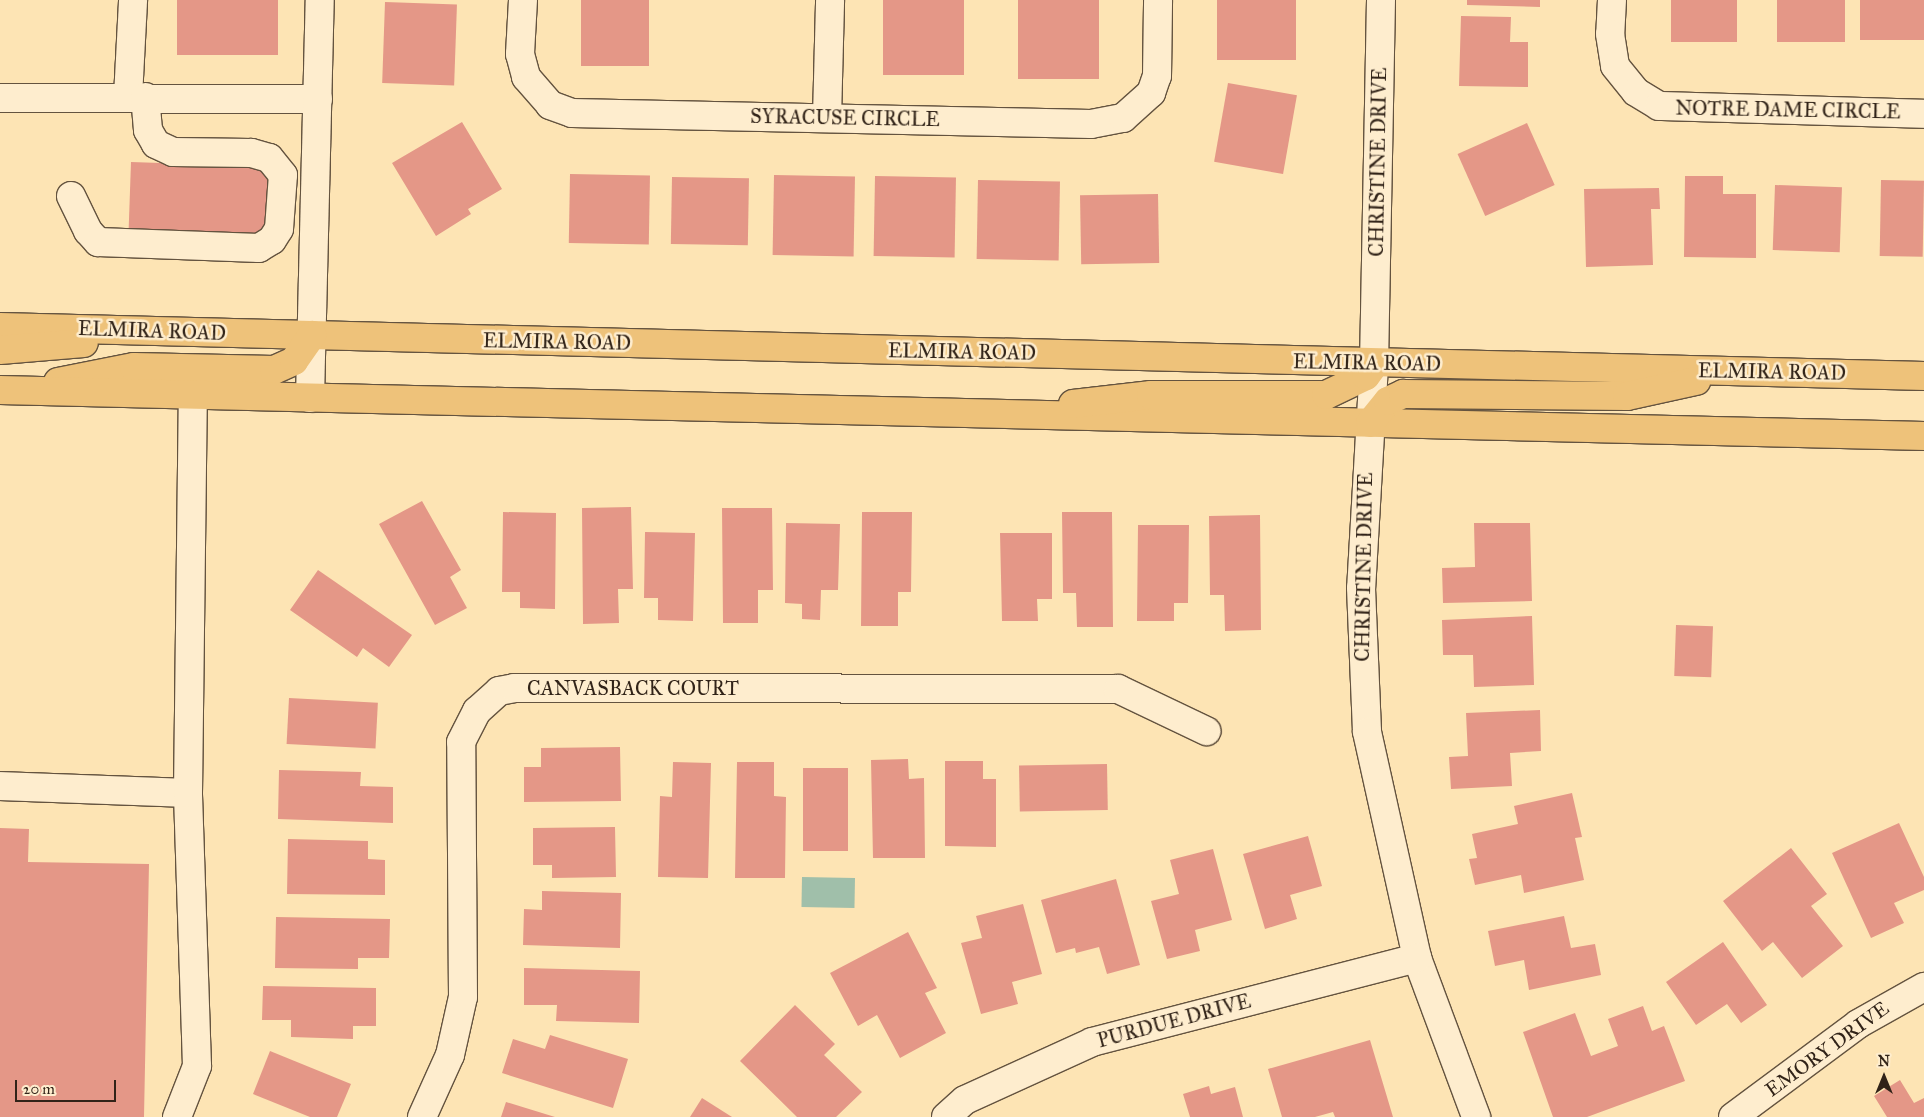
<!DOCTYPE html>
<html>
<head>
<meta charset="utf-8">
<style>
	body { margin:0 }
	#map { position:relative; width:1924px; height:1117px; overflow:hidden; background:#fde4b4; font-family:"IM FELL Great Primer",serif }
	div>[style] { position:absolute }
	.water>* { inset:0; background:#a0bfaa; transform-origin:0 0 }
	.building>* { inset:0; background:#e49787; transform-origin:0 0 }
	.roads { filter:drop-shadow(1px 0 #64533f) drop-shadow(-1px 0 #64533f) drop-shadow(0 1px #64533f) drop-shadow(0 -1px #64533f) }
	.minor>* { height:28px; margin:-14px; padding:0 14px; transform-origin:14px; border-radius:14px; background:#feedce }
	.major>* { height:28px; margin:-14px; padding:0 14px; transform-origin:14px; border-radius:14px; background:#eec27a }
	span { translate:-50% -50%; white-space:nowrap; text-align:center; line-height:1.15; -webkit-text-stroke:5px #feedce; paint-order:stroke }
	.street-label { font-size:20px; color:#312318 }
	.north { position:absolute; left:1859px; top:1052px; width:50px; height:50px; -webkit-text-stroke:4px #feedce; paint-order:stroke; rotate:0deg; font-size:14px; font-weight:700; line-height:20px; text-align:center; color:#312318 }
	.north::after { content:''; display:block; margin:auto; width:18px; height:22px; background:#312318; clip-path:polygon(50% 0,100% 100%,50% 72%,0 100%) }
	.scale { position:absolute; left:15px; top:1080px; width:101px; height:22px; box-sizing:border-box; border:2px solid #312318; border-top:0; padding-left:6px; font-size:15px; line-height:18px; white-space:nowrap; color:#312318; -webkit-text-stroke:4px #feedce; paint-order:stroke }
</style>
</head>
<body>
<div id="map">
	<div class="water">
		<div style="left:802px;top:877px;width:53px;height:30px;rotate:1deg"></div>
	</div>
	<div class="building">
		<div style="left:177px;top:0;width:101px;height:55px"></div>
		<div style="left:581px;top:0;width:68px;height:66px"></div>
		<div style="left:883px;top:0;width:81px;height:75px"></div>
		<div style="left:1018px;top:0;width:81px;height:79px"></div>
		<div style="left:1217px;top:0;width:79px;height:60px"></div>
		<div style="clip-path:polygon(1467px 0,1540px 0,1540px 7px,1467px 5px)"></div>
		<div style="left:1671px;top:0;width:66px;height:42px"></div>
		<div style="left:1777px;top:0;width:68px;height:42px"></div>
		<div style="left:1860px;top:0;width:64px;height:40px"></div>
		<div style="left:385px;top:2px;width:72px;height:81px;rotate:2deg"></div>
		<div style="clip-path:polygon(1461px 16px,1511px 17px,1510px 42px,1528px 42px,1528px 87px,1459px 86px)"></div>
		<div style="left:1228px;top:83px;width:70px;height:80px;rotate:10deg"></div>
		<div style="clip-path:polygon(462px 122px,502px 189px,468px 209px,471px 214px,436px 236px,392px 163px)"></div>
		<div style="left:1527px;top:123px;width:68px;height:76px;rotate:66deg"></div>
		<div style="left:131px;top:162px;width:138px;height:72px;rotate:2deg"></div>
		<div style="left:570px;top:174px;width:80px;height:69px;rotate:1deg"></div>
		<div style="left:774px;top:175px;width:81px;height:80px;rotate:1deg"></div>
		<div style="left:875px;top:176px;width:81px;height:80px;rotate:1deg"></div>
		<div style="clip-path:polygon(1685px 176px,1723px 176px,1723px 194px,1756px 194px,1756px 258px,1684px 257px)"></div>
		<div style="left:672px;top:177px;width:77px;height:67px;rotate:1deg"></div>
		<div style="left:978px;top:180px;width:82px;height:79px;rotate:1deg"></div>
		<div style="left:1881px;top:180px;width:43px;height:76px;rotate:1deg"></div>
		<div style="left:1775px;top:185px;width:67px;height:65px;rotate:2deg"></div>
		<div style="clip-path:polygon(1659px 188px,1660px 209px,1651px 209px,1653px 265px,1586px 267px,1584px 189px)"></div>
		<div style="left:1158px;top:194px;width:69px;height:78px;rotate:89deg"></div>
		<div style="clip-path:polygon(422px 501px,461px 570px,450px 577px,467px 608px,435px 625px,379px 524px)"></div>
		<div style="clip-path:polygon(631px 507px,633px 589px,618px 589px,619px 623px,583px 624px,582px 508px)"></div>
		<div style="clip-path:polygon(722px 508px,772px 508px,773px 590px,758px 590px,758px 623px,723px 623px)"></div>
		<div style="clip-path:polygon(503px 512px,556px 513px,555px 609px,520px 608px,520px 592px,502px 592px)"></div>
		<div style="clip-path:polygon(862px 512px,912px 512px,911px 592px,898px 592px,898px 626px,861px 626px)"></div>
		<div style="clip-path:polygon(1062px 512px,1112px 512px,1113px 627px,1077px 627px,1076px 593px,1063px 593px)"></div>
		<div style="clip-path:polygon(1260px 515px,1261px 630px,1225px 631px,1224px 595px,1210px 595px,1209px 516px)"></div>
		<div style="clip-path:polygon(786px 523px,840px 524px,838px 590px,821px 590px,820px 620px,802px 619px,802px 604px,785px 603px)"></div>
		<div style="clip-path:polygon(1474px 523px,1530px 523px,1532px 601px,1443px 603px,1442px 568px,1475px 567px)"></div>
		<div style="clip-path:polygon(1138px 525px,1189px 525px,1188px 603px,1174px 603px,1174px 621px,1137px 621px)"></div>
		<div style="clip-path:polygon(645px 532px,695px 533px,693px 621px,658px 620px,658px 598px,644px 598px)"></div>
		<div style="clip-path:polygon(1000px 533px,1052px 533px,1052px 599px,1037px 599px,1038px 621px,1002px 621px)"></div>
		<div style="clip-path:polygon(318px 570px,412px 635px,389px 667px,363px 648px,357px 657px,290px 610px)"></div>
		<div style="clip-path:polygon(1532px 616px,1534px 685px,1474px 687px,1473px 655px,1443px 655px,1442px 620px)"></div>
		<div style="left:1676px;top:625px;width:37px;height:51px;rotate:2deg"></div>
		<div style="left:289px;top:698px;width:89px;height:46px;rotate:3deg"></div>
		<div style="clip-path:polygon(1540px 710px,1541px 751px,1510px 753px,1512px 786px,1451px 789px,1449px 757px,1468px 756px,1466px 713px)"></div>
		<div style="clip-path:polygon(620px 747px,621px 801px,524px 802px,524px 767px,541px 767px,541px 748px)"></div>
		<div style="clip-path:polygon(908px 759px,909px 779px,924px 778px,925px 858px,873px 858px,871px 760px)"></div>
		<div style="clip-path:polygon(945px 761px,983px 761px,983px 779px,996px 779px,996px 847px,945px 846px)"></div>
		<div style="clip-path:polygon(673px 762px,711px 763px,708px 878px,658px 877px,660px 796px,672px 797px)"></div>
		<div style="clip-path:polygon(737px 762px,774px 762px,774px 796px,786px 797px,785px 878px,735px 878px)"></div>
		<div style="left:1107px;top:764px;width:46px;height:88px;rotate:89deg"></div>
		<div style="left:803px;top:768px;width:45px;height:83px"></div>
		<div style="clip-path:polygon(279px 770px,361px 772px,360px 786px,393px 787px,393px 823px,278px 819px)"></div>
		<div style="clip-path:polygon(1572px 793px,1582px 837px,1575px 838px,1584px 880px,1524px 893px,1521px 875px,1475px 885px,1469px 859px,1477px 858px,1472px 834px,1518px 824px,1514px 806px)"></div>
		<div style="clip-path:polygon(1899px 823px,1924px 877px,1924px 890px,1894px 903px,1904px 923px,1871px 938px,1832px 853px)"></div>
		<div style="clip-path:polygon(615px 827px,616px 877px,552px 878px,552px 865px,533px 865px,533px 828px)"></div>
		<div style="clip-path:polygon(0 828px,29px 829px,28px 862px,149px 864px,144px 1117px,0 1117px)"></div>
		<div style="clip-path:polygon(1308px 836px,1322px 886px,1290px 895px,1297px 919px,1265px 929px,1243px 854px)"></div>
		<div style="clip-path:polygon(288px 839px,368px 841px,368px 859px,385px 860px,385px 895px,287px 894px)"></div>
		<div style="clip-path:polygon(1791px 848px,1827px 894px,1811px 906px,1843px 946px,1802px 978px,1773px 942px,1762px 951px,1723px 901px)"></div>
		<div style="clip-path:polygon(1213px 849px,1232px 920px,1195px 930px,1200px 951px,1167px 959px,1151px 901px,1179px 894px,1170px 860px)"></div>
		<div style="clip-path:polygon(1116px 879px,1140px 965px,1107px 974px,1099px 947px,1076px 953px,1075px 948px,1056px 953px,1041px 900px)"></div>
		<div style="clip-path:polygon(542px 891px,621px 893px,620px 948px,523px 945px,524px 909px,542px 910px)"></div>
		<div style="clip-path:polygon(1023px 904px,1042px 974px,1012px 982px,1018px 1004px,981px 1014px,961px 943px,982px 938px,976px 916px)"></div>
		<div style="clip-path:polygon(1564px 916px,1571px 948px,1595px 944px,1601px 975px,1529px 990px,1524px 960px,1495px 966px,1488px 931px)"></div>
		<div style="clip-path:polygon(276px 917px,390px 919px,389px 958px,358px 958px,358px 969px,275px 968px)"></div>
		<div style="clip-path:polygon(908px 932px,937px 988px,925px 993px,946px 1033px,900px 1058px,877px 1015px,858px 1026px,830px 973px)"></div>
		<div style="clip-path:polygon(1723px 942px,1767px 1005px,1741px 1023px,1727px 1004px,1696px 1025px,1666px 982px)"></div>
		<div style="clip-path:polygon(524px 968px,640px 971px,639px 1023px,556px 1021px,557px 1005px,524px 1005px)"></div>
		<div style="clip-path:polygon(263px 986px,376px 988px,376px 1026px,353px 1026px,353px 1039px,291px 1037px,291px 1020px,262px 1020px)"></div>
		<div style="clip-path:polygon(795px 1005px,835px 1044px,824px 1055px,862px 1092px,836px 1117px,797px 1117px,740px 1061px)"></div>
		<div style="clip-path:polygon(1643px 1006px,1652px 1031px,1664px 1026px,1685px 1081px,1587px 1117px,1553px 1117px,1523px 1032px,1575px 1013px,1591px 1056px,1618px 1046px,1608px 1019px)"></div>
		<div style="clip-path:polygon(550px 1035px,628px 1059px,613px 1108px,502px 1073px,513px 1039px,545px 1049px)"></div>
		<div style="clip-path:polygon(1370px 1040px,1393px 1117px,1335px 1117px,1333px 1112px,1315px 1117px,1282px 1117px,1268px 1069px)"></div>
		<div style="clip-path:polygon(270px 1051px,351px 1084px,337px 1117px,310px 1117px,253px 1094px)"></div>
		<div style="clip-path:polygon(1900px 1080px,1914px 1103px,1924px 1098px,1924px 1117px,1887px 1117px,1874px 1096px)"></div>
		<div style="clip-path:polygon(1209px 1086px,1211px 1094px,1235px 1087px,1243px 1117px,1190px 1117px,1183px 1094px)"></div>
		<div style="clip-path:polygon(702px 1098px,732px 1117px,690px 1117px)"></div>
		<div style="clip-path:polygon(506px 1102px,555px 1117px,501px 1117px)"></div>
	</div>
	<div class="roads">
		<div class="minor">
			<div style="left:523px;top:0;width:54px;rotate:93.2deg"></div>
			<div style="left:520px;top:54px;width:24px;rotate:75deg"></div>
			<div style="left:526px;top:77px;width:37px;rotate:49deg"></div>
			<div style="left:550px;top:105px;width:23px;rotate:20deg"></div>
			<div style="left:572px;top:113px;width:519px;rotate:1.21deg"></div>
			<div style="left:1091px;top:124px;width:33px;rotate:-11deg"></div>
			<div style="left:1123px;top:118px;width:38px;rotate:-42deg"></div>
			<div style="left:1151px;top:93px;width:18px;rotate:-71deg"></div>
			<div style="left:1157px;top:76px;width:76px;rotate:-89.2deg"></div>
			<div style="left:1381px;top:0;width:365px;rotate:91.1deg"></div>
			<div style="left:1374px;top:365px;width:223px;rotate:93.3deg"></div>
			<div style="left:1361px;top:588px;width:144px;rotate:87.6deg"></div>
			<div style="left:1367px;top:732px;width:231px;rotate:77.5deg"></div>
			<div style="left:1417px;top:958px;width:170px;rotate:69.6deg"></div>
			<div style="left:1612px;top:0;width:34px;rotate:93deg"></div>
			<div style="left:1610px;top:34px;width:32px;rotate:81deg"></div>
			<div style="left:1615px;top:66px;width:33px;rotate:51deg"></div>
			<div style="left:1636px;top:92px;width:27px;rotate:31deg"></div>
			<div style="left:1659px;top:106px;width:265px;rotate:1.7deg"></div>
			<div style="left:128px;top:97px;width:97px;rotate:-87deg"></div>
			<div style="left:0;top:98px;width:318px;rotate:0.2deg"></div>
			<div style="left:827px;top:118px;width:118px;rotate:-88.5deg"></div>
			<div style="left:71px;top:196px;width:39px;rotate:64deg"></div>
			<div style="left:88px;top:231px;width:15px;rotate:48deg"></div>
			<div style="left:98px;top:242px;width:161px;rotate:2.1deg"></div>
			<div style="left:259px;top:248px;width:15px;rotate:-32deg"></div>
			<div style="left:272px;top:240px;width:13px;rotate:-58deg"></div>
			<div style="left:279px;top:229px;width:54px;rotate:-85.8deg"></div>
			<div style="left:283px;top:175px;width:22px;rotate:-129deg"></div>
			<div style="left:269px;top:158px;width:19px;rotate:-164deg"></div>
			<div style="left:251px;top:153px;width:78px;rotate:-179.3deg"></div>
			<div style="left:173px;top:152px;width:19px;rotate:-155deg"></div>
			<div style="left:156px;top:144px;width:16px;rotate:-120deg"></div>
			<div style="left:148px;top:130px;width:33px;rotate:-95deg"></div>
			<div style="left:310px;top:398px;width:398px;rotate:-88.6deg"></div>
			<div style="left:0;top:786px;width:188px;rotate:2.1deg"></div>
			<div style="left:177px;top:1117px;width:55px;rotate:-68.6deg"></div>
			<div style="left:197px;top:1066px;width:273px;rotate:-91.9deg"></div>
			<div style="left:188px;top:793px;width:398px;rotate:-89.3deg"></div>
			<div style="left:422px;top:1117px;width:68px;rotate:-65.7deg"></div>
			<div style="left:450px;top:1055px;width:59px;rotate:-77.4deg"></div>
			<div style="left:463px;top:997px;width:255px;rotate:-90.4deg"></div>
			<div style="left:461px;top:742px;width:35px;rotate:-63deg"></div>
			<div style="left:477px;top:711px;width:30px;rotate:-42deg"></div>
			<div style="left:499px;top:691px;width:15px;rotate:-11deg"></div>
			<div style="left:514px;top:688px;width:604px;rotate:0.09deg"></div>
			<div style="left:1118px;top:689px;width:98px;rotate:25.5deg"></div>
			<div style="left:946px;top:1117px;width:25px;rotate:-42deg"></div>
			<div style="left:965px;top:1100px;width:140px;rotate:-24.5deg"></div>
			<div style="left:1092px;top:1042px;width:336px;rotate:-14.5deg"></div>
			<div style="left:1733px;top:1117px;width:156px;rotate:-36.6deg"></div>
			<div style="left:1858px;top:1024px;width:76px;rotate:-29.3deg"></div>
		</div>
		<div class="major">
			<div style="left:0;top:327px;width:1925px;rotate:1.46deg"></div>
			<div style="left:0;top:350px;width:84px;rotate:-4.8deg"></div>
			<div style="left:58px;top:382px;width:77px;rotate:-11.2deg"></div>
			<div style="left:134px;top:367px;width:140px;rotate:1.2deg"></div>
			<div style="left:274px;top:370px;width:22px;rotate:-24deg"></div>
			<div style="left:294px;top:361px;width:32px;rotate:-55deg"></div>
			<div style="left:0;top:390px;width:1925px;rotate:1.37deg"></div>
			<div style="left:1073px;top:404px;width:79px;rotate:-6.6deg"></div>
			<div style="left:1151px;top:395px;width:175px"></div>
			<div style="left:1326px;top:395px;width:44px;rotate:-25.4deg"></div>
			<div style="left:1366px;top:376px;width:14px;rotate:-54deg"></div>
			<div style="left:1370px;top:423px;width:28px;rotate:-51deg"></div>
			<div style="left:1388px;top:401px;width:17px;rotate:-25deg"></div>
			<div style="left:1403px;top:394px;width:224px;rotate:0.5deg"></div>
			<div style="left:1627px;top:396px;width:71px;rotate:-12.3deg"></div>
		</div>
	</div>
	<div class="street-label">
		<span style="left:1788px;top:110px;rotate:1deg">NOTRE DAME CIRCLE</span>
		<span style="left:845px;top:118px;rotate:1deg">SYRACUSE CIRCLE</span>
		<span style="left:1378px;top:162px;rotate:-89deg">CHRISTINE DRIVE</span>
		<span style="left:152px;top:331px;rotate:2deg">ELMIRA ROAD</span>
		<span style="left:557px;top:342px;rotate:1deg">ELMIRA ROAD</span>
		<span style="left:962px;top:352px;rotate:1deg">ELMIRA ROAD</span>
		<span style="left:1367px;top:363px;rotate:1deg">ELMIRA ROAD</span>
		<span style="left:1772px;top:372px;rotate:1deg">ELMIRA ROAD</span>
		<span style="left:1364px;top:567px;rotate:-89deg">CHRISTINE DRIVE</span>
		<span style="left:633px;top:688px">CANVASBACK COURT</span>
		<span style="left:1174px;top:1021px;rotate:-15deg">PURDUE DRIVE</span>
		<span style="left:1827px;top:1049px;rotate:-36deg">EMORY DRIVE</span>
	</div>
	<div class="north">N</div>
	<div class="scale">20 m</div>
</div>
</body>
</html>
